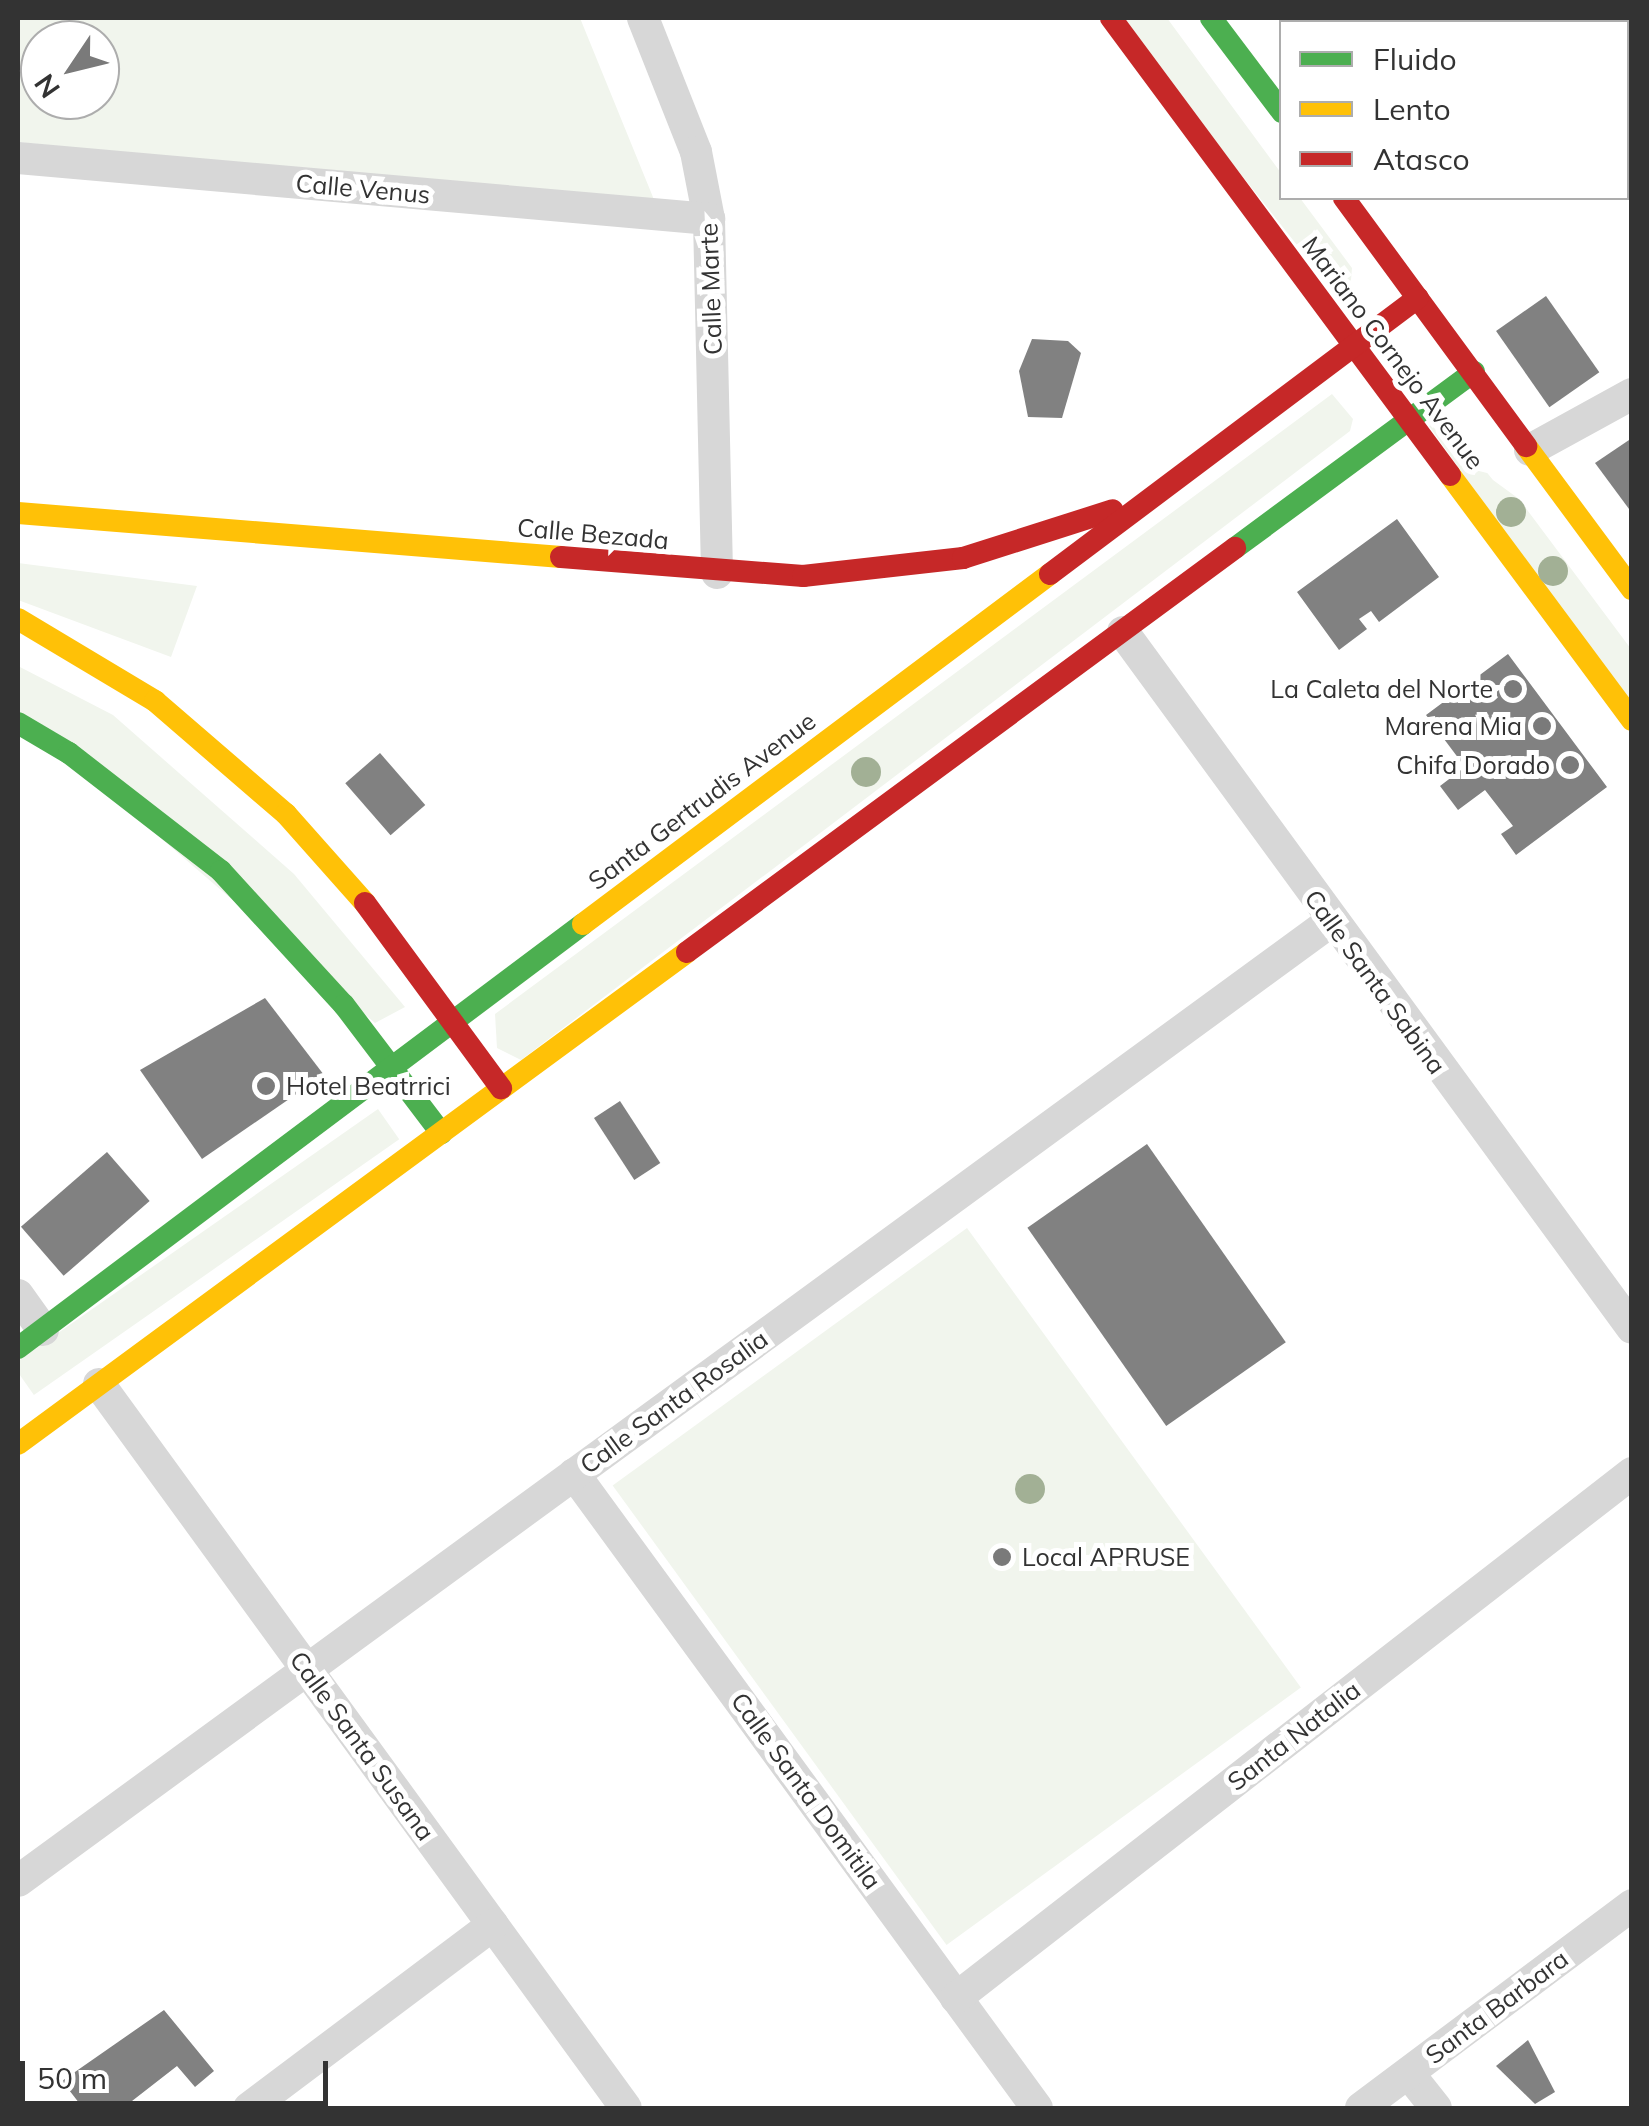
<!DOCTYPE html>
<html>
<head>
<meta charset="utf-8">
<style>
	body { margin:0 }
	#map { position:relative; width:1649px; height:2126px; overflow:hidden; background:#fff; font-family:Mulish,sans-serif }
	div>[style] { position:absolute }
	.green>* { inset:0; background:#f1f5ed; transform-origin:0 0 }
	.building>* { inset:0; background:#818181; transform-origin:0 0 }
	.street>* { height:32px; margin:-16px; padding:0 16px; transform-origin:16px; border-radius:16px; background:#d7d7d7 }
	.fast>* { height:22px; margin:-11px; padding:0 11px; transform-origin:11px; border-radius:11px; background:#4caf50 }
	.slow>* { height:22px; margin:-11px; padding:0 11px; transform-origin:11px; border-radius:11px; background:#ffc107 }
	.jam>* { height:22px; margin:-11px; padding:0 11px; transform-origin:11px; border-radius:11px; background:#c62828 }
	.trees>* { width:30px; height:30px; margin:-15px; border-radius:50%; background:#a2b095 }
	.dots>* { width:28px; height:28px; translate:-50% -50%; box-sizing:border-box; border:5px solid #fff; border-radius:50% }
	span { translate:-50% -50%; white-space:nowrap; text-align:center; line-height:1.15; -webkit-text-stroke:10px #fff; paint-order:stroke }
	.street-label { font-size:25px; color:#333 }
	.poi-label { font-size:25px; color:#333 }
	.right { translate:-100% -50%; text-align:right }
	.left { translate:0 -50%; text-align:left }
	.frame { position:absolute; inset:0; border:20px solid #333; pointer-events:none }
	.legend { position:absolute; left:1279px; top:20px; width:350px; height:180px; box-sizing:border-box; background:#fff; border:2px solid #adadad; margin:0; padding:12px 18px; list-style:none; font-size:30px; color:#333 }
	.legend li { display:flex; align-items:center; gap:20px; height:50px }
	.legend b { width:50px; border:2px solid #adadad }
	.north { position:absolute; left:20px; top:20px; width:100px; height:100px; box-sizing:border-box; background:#fff; border:2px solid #adadad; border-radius:50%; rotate:235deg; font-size:28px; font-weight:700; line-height:40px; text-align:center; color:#333 }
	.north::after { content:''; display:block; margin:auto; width:35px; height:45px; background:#7a7a7a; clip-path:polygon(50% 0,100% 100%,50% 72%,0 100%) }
	.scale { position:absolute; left:20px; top:2061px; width:308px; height:45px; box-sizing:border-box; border:5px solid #333; border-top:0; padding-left:12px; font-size:30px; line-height:35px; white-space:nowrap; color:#333; -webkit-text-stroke:8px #fff; paint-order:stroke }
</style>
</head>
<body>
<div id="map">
	<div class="green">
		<div style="clip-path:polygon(evenodd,18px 18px,580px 18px,657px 207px,18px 142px,18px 18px,40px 40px,100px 40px,100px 100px,40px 100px,40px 40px)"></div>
		<div style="clip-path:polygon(1117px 18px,1167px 18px,1281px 173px,1282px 198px,1300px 198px,1352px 268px,1351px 280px,1335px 293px)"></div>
		<div style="clip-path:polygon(1332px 394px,1353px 419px,1350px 431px,521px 1060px,497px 1048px,495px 1014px)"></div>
		<div style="clip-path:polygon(1443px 419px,1493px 480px,1519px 499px,1631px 649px,1631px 710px,1429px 426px)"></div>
		<div style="clip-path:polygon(18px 563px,197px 586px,171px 657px,18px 600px)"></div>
		<div style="clip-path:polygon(18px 666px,113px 715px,294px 874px,405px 1007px,375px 1023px,18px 715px)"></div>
		<div style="left:378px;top:1109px;width:37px;height:446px;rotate:55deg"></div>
		<div style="left:967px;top:1228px;width:568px;height:438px;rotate:54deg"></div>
	</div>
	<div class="building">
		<div style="left:1546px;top:296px;width:93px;height:61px;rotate:55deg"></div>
		<div style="clip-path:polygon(1032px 339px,1068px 341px,1081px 353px,1062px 418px,1028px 417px,1019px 371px)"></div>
		<div style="clip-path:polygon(1632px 438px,1632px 513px,1595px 463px)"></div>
		<div style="clip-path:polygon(1397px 519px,1439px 577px,1379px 622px,1371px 611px,1359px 619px,1367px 629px,1339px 650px,1297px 592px)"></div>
		<div style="clip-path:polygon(1508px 654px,1607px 787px,1516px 855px,1501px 834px,1513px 826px,1485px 790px,1458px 810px,1440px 786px,1465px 767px,1426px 715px)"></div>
		<div style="left:380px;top:753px;width:69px;height:46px;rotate:49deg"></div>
		<div style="clip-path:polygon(265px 998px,324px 1075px,202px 1159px,140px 1070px)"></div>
		<div style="left:620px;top:1101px;width:74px;height:31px;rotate:57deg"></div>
		<div style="left:1147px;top:1144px;width:242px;height:146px;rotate:55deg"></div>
		<div style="left:107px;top:1152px;width:65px;height:114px;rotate:49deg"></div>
		<div style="clip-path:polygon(164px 2010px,214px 2071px,195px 2087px,177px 2066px,123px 2108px,83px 2108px,62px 2081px)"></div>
		<div style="clip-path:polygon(1528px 2040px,1555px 2092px,1535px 2104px,1496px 2066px)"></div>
	</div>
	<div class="street">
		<div style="left:643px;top:18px;width:144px;rotate:68.4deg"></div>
		<div style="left:696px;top:152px;width:68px;rotate:79deg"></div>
		<div style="left:709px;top:219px;width:354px;rotate:88.7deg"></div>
		<div style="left:1611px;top:18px;width:5px;rotate:53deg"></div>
		<div style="left:1626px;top:46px;width:11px;rotate:56deg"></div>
		<div style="left:18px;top:158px;width:694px;rotate:5.04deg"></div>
		<div style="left:1530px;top:450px;width:116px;rotate:-28.8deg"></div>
		<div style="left:1123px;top:632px;width:862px;rotate:53.82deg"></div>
		<div style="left:18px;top:1295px;width:43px;rotate:54.5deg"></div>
		<div style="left:99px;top:1384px;width:895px;rotate:53.95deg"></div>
		<div style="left:574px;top:1474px;width:785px;rotate:53.86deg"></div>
		<div style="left:18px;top:1881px;width:1625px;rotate:-36.16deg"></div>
		<div style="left:956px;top:1998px;width:856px;rotate:-37.83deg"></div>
		<div style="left:1409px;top:2074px;width:43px;rotate:51.5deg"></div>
		<div style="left:249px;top:2108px;width:305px;rotate:-36.9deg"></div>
		<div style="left:1361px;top:2108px;width:339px;rotate:-36.8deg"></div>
	</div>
	<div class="fast">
		<div style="left:1211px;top:18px;width:118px;rotate:52.9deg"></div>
		<div style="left:1235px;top:548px;width:297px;rotate:-36.4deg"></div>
		<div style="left:18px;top:723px;width:59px;rotate:30.5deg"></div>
		<div style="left:69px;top:753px;width:192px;rotate:37.8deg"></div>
		<div style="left:221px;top:871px;width:182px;rotate:47.5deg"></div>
		<div style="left:344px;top:1005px;width:161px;rotate:52.8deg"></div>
		<div style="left:18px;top:1348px;width:706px;rotate:-36.89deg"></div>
	</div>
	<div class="slow">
		<div style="left:1526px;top:446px;width:178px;rotate:53.5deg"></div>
		<div style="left:1450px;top:475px;width:305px;rotate:53.4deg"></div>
		<div style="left:18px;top:513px;width:545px;rotate:4.63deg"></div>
		<div style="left:18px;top:619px;width:160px;rotate:30.9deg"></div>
		<div style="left:155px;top:701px;width:173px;rotate:40.8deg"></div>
		<div style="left:286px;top:814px;width:119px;rotate:48.4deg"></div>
		<div style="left:583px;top:924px;width:584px;rotate:-36.85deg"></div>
		<div style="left:18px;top:1444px;width:830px;rotate:-36.33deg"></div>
	</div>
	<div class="jam">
		<div style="left:1111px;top:18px;width:569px;rotate:53.43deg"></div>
		<div style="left:1344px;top:198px;width:308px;rotate:53.7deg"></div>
		<div style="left:561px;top:557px;width:243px;rotate:4.5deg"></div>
		<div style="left:803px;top:576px;width:161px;rotate:-6.4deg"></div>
		<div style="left:963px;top:558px;width:157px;rotate:-17.7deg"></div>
		<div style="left:1050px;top:574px;width:460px;rotate:-36.9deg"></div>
		<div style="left:365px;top:903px;width:230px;rotate:53.7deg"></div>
		<div style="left:687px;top:952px;width:681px;rotate:-36.4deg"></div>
	</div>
	<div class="trees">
		<div style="left:1511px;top:512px"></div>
		<div style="left:1553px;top:571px"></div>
		<div style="left:866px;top:772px"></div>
		<div style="left:1030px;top:1489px"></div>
	</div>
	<div class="dots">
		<div style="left:1513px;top:689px;background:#7a7a7a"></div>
		<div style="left:1542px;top:726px;background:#7a7a7a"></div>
		<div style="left:1570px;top:765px;background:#7a7a7a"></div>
		<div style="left:266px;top:1086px;background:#7a7a7a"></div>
		<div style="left:1002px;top:1557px;background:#7a7a7a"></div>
	</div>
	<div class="street-label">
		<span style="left:363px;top:189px;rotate:5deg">Calle Venus</span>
		<span style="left:711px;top:289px;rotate:-92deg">Calle Marte</span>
		<span style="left:1393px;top:353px;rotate:53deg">Mariano Cornejo Avenue</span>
		<span style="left:593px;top:534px;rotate:5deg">Calle Bezada</span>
		<span style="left:702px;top:801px;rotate:-37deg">Santa Gertrudis Avenue</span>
		<span style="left:1375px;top:982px;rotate:54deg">Calle Santa Sabina</span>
		<span style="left:674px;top:1402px;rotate:-36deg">Calle Santa Rosalia</span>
		<span style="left:1294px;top:1736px;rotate:-38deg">Santa Natalia</span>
		<span style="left:362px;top:1746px;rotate:54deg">Calle Santa Susana</span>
		<span style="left:806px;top:1791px;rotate:54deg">Calle Santa Domitila</span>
		<span style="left:1497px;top:2007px;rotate:-37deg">Santa Barbara</span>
	</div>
	<div class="poi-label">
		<span class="right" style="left:1493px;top:689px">La Caleta del Norte</span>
		<span class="right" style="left:1522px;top:726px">Marena Mia</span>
		<span class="right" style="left:1550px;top:765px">Chifa Dorado</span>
		<span class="left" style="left:286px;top:1086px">Hotel Beatrrici</span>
		<span class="left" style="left:1022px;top:1557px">Local APRUSE</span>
	</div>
	<div class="frame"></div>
	<ul class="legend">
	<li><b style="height:12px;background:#4caf50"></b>Fluido</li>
	<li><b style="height:12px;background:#ffc107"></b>Lento</li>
	<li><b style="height:12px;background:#c62828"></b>Atasco</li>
	</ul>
	<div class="north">N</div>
	<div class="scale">50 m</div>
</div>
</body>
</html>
